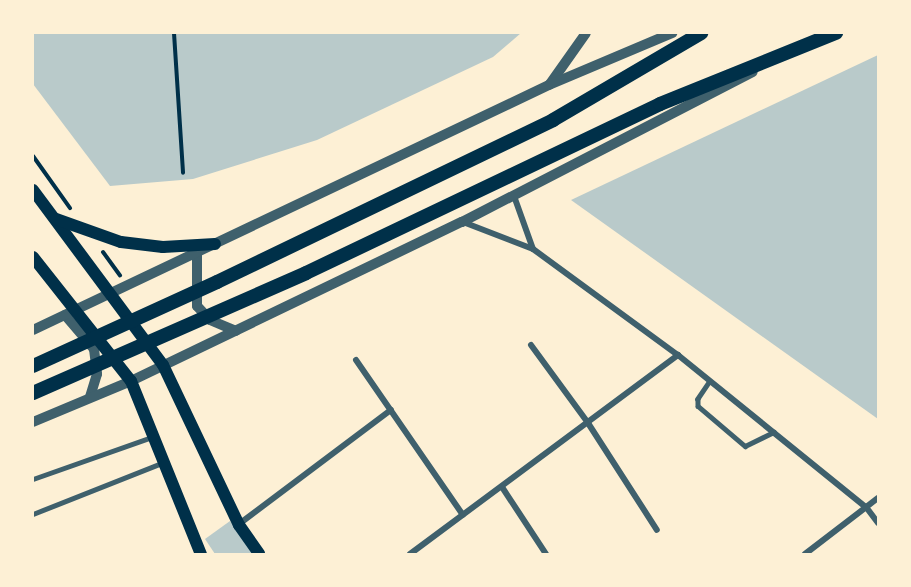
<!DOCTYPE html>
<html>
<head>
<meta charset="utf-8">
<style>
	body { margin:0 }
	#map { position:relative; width:911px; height:587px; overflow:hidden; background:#fdf0d5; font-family:Roboto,sans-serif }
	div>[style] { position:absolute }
	.green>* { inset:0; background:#b9caca }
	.path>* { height:4px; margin:-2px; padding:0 2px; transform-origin:2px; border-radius:2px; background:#003049 }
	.service>* { height:4.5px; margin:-2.25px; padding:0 2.25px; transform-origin:2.25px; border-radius:2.25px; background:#3f606c }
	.minor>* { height:6px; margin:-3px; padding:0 3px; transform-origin:3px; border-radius:3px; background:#3f606c }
	.tertiary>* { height:10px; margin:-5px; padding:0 5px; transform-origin:5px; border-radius:5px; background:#3f606c }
	.secondary>* { height:12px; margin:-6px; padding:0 6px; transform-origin:6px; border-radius:6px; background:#003049 }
	.primary>* { height:14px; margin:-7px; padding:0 7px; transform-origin:7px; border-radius:7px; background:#003049 }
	span { translate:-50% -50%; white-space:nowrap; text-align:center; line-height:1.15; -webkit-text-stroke:5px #fdf0d5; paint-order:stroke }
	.frame { position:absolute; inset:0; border:34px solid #fdf0d5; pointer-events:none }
</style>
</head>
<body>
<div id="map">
	<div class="green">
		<div style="clip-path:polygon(33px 33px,521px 33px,493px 57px,317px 140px,193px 179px,110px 186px,33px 84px)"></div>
		<div style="clip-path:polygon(878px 55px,878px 419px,571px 200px)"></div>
		<div style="clip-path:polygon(230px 521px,253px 554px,215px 554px,205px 539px)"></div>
	</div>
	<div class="path">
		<div style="left:174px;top:33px;width:140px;rotate:86.3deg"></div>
		<div style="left:33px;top:156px;width:64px;rotate:54.6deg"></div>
		<div style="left:103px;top:252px;width:29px;rotate:54deg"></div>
	</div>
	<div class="service">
		<div style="left:710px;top:381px;width:22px;rotate:124deg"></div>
		<div style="left:698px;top:399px;width:7px;rotate:90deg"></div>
		<div style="left:698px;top:406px;width:62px;rotate:40.4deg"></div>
		<div style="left:745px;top:446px;width:32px;rotate:-26deg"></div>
		<div style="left:33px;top:479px;width:126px;rotate:-19.4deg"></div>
		<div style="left:33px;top:514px;width:139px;rotate:-21.6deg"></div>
	</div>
	<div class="minor">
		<div style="left:514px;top:196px;width:56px;rotate:70.3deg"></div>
		<div style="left:463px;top:222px;width:75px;rotate:21.1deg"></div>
		<div style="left:533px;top:249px;width:180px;rotate:36.2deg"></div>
		<div style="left:678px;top:355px;width:242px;rotate:39deg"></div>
		<div style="left:866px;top:507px;width:20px;rotate:53deg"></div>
		<div style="left:531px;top:345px;width:97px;rotate:53.8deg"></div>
		<div style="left:588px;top:423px;width:127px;rotate:57.2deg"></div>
		<div style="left:356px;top:360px;width:188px;rotate:55.4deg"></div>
		<div style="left:502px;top:487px;width:80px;rotate:56.7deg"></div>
		<div style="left:239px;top:524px;width:190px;rotate:-36.9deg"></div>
		<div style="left:410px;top:554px;width:334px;rotate:-36.6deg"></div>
		<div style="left:805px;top:554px;width:92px;rotate:-37.5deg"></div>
	</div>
	<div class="tertiary">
		<div style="left:550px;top:84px;width:62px;rotate:-54.8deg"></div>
		<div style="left:197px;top:253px;width:53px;rotate:90deg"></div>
		<div style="left:197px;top:306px;width:19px;rotate:47deg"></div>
		<div style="left:210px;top:320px;width:28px;rotate:23deg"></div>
		<div style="left:65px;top:315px;width:45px;rotate:49.5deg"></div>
		<div style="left:94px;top:349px;width:25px;rotate:83deg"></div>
		<div style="left:97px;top:374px;width:24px;rotate:107deg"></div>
		<div style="left:33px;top:330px;width:571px;rotate:-25.4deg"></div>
		<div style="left:549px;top:85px;width:134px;rotate:-22.9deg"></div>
		<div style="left:33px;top:422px;width:106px;rotate:-22.7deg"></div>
		<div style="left:131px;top:381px;width:367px;rotate:-25.7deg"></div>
		<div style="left:462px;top:222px;width:327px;rotate:-27.3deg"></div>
	</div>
	<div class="secondary">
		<div style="left:33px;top:190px;width:218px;rotate:53.4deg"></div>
		<div style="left:163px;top:365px;width:177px;rotate:64.6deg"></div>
		<div style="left:239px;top:525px;width:35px;rotate:55deg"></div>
		<div style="left:56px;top:219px;width:69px;rotate:19.5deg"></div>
		<div style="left:121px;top:242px;width:42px;rotate:6.8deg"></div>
		<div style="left:163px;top:247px;width:52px;rotate:-3.3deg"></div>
		<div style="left:33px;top:257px;width:158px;rotate:51.7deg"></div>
		<div style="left:131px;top:381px;width:187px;rotate:68deg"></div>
	</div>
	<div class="primary">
		<div style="left:33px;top:366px;width:202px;rotate:-24.5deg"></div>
		<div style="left:217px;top:282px;width:373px;rotate:-25.7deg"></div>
		<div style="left:553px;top:120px;width:172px;rotate:-30.4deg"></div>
		<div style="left:33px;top:393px;width:298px;rotate:-23.7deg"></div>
		<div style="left:306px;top:273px;width:392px;rotate:-25.5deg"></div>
		<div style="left:660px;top:104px;width:190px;rotate:-22deg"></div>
	</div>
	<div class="frame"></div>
</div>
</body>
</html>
